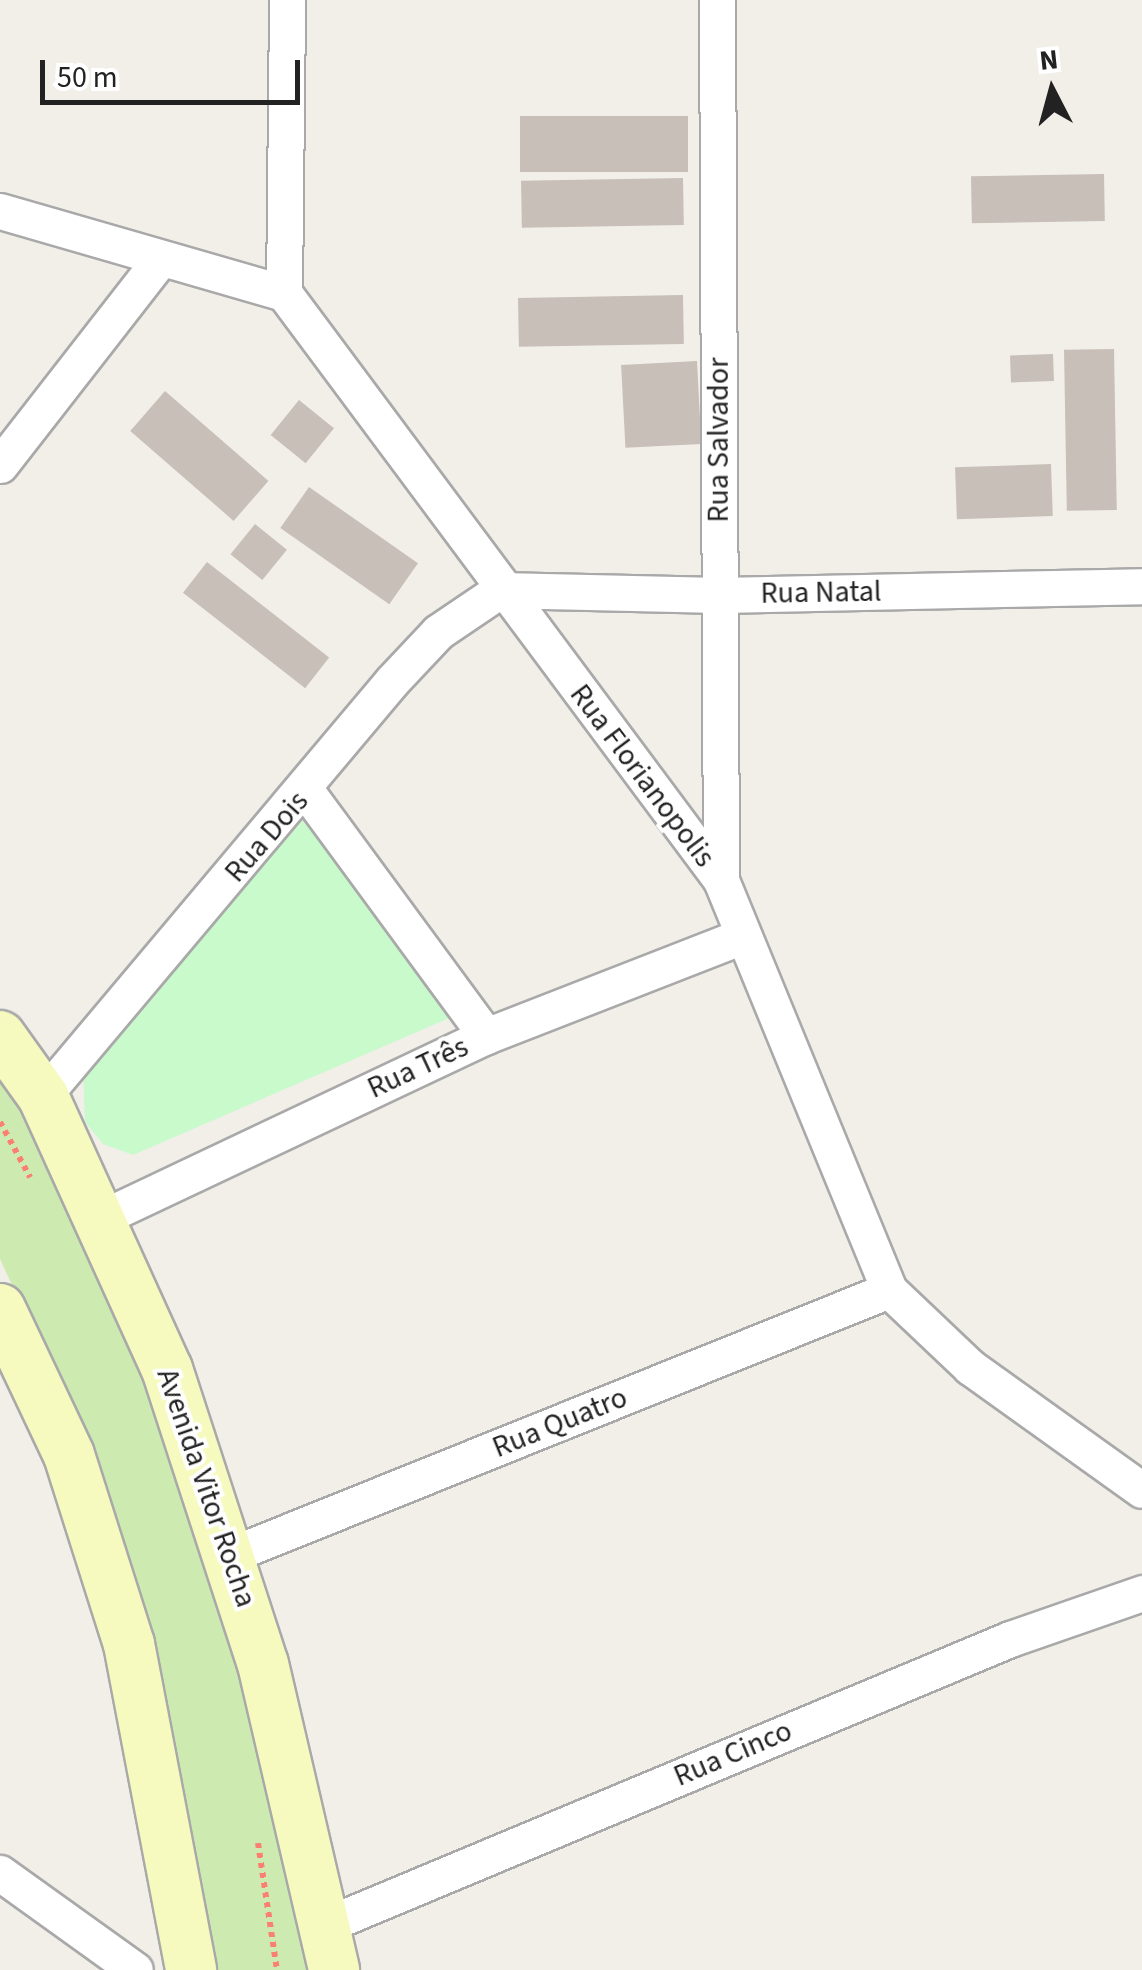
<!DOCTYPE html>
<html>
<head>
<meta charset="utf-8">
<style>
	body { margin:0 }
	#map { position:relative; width:1142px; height:1970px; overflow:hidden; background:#f2efe9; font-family:"Source Sans 3",sans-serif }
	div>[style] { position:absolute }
	.grass>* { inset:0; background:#cdebb0 }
	.park>* { inset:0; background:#c8facc }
	.building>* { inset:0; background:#c7bfb8; transform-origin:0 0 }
	.path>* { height:6px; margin-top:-3px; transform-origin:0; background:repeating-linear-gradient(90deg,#fa8072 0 5px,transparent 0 10px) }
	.roads { filter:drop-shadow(2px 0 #a9a9a9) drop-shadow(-2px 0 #a9a9a9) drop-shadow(0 2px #a9a9a9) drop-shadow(0 -2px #a9a9a9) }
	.street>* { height:35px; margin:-17.5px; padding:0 17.5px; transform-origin:17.5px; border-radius:17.5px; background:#fff }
	.secondary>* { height:50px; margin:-25px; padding:0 25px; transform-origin:25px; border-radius:25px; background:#f7fabf }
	span { translate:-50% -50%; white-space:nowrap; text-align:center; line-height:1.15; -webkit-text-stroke:8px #fff; paint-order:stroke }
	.street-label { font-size:30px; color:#222 }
	.north { position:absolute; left:1002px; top:40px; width:100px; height:100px; -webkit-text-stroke:8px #fff; paint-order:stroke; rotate:354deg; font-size:28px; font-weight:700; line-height:40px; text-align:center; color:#222 }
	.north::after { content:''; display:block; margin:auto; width:35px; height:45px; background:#222; clip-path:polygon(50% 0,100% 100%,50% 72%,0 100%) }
	.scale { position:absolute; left:40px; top:60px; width:260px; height:45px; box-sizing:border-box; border:5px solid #222; border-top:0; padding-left:12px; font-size:30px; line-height:35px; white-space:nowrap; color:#222; -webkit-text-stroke:8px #fff; paint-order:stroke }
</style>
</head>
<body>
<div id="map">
	<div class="grass">
		<div style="clip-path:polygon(0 1068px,153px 1368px,263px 1730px,310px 1970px,208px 1970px,68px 1407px,0 1259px)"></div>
	</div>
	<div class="park">
		<div style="clip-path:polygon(305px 818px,454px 1016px,133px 1155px,103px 1144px,85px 1122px,83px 1070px)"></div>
	</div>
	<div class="building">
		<div style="left:520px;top:116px;width:168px;height:56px"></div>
		<div style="left:1104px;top:174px;width:47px;height:133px;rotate:89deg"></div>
		<div style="left:683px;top:178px;width:47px;height:162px;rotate:89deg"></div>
		<div style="left:683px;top:295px;width:49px;height:165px;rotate:89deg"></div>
		<div style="left:1114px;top:349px;width:161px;height:50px;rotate:89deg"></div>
		<div style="left:1053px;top:354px;width:27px;height:43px;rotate:88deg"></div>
		<div style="left:697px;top:361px;width:83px;height:76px;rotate:87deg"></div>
		<div style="left:165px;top:391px;width:137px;height:53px;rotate:41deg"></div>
		<div style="left:299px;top:400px;width:45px;height:45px;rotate:39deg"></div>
		<div style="left:1051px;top:464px;width:52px;height:96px;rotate:88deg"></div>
		<div style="left:309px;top:487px;width:133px;height:50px;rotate:35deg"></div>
		<div style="left:255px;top:524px;width:41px;height:39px;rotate:39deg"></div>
		<div style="left:207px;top:562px;width:155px;height:39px;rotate:38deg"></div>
	</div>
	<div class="path">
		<div style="left:0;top:1122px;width:63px;rotate:61.4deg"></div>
		<div style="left:258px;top:1843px;width:128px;rotate:81.5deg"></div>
	</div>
	<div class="roads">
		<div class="street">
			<div style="left:717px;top:0;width:880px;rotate:89.74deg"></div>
			<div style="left:0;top:211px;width:296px;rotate:16.1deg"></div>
			<div style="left:284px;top:293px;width:732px;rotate:53.33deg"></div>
			<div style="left:721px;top:880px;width:443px;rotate:67.7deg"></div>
			<div style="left:889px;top:1290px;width:112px;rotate:43.5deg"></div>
			<div style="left:970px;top:1367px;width:211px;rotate:35.6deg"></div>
			<div style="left:284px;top:293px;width:293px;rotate:-89.4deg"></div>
			<div style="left:0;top:465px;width:262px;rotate:-52.1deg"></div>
			<div style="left:307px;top:792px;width:303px;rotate:53.7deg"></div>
			<div style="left:43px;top:1096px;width:542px;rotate:-49.94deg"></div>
			<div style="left:392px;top:681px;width:67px;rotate:-46.8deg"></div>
			<div style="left:438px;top:632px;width:75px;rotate:-34.1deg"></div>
			<div style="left:500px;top:590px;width:220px;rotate:1.3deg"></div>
			<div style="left:720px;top:595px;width:422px;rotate:-1.2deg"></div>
			<div style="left:101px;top:1218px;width:426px;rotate:-25.3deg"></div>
			<div style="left:486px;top:1036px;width:276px;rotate:-21.3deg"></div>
			<div style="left:230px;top:1555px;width:710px;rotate:-21.91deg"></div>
			<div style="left:0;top:1873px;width:166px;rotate:35.7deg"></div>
			<div style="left:328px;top:1924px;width:739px;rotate:-22.68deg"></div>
			<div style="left:1010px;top:1639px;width:140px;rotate:-19.2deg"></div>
		</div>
		<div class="secondary">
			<div style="left:0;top:1036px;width:74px;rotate:54.4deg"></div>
			<div style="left:43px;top:1096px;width:300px;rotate:65.6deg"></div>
			<div style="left:167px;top:1369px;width:310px;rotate:72deg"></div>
			<div style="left:263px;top:1664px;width:314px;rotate:76.9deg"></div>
			<div style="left:0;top:1309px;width:161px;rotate:64.7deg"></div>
			<div style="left:69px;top:1455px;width:198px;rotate:72.4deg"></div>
			<div style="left:129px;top:1644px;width:332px;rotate:79.2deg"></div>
		</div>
	</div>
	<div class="street-label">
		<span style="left:719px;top:440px;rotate:-90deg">Rua Salvador</span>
		<span style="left:821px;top:593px;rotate:-1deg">Rua Natal</span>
		<span style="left:642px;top:776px;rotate:53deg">Rua Florianopolis</span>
		<span style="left:267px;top:837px;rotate:-49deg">Rua Dois</span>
		<span style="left:418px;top:1068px;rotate:-25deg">Rua Três</span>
		<span style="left:560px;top:1423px;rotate:-22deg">Rua Quatro</span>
		<span style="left:206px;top:1488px;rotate:71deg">Avenida Vitor Rocha</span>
		<span style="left:733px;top:1754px;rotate:-23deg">Rua Cinco</span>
	</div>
	<div class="north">N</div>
	<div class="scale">50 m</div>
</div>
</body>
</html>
